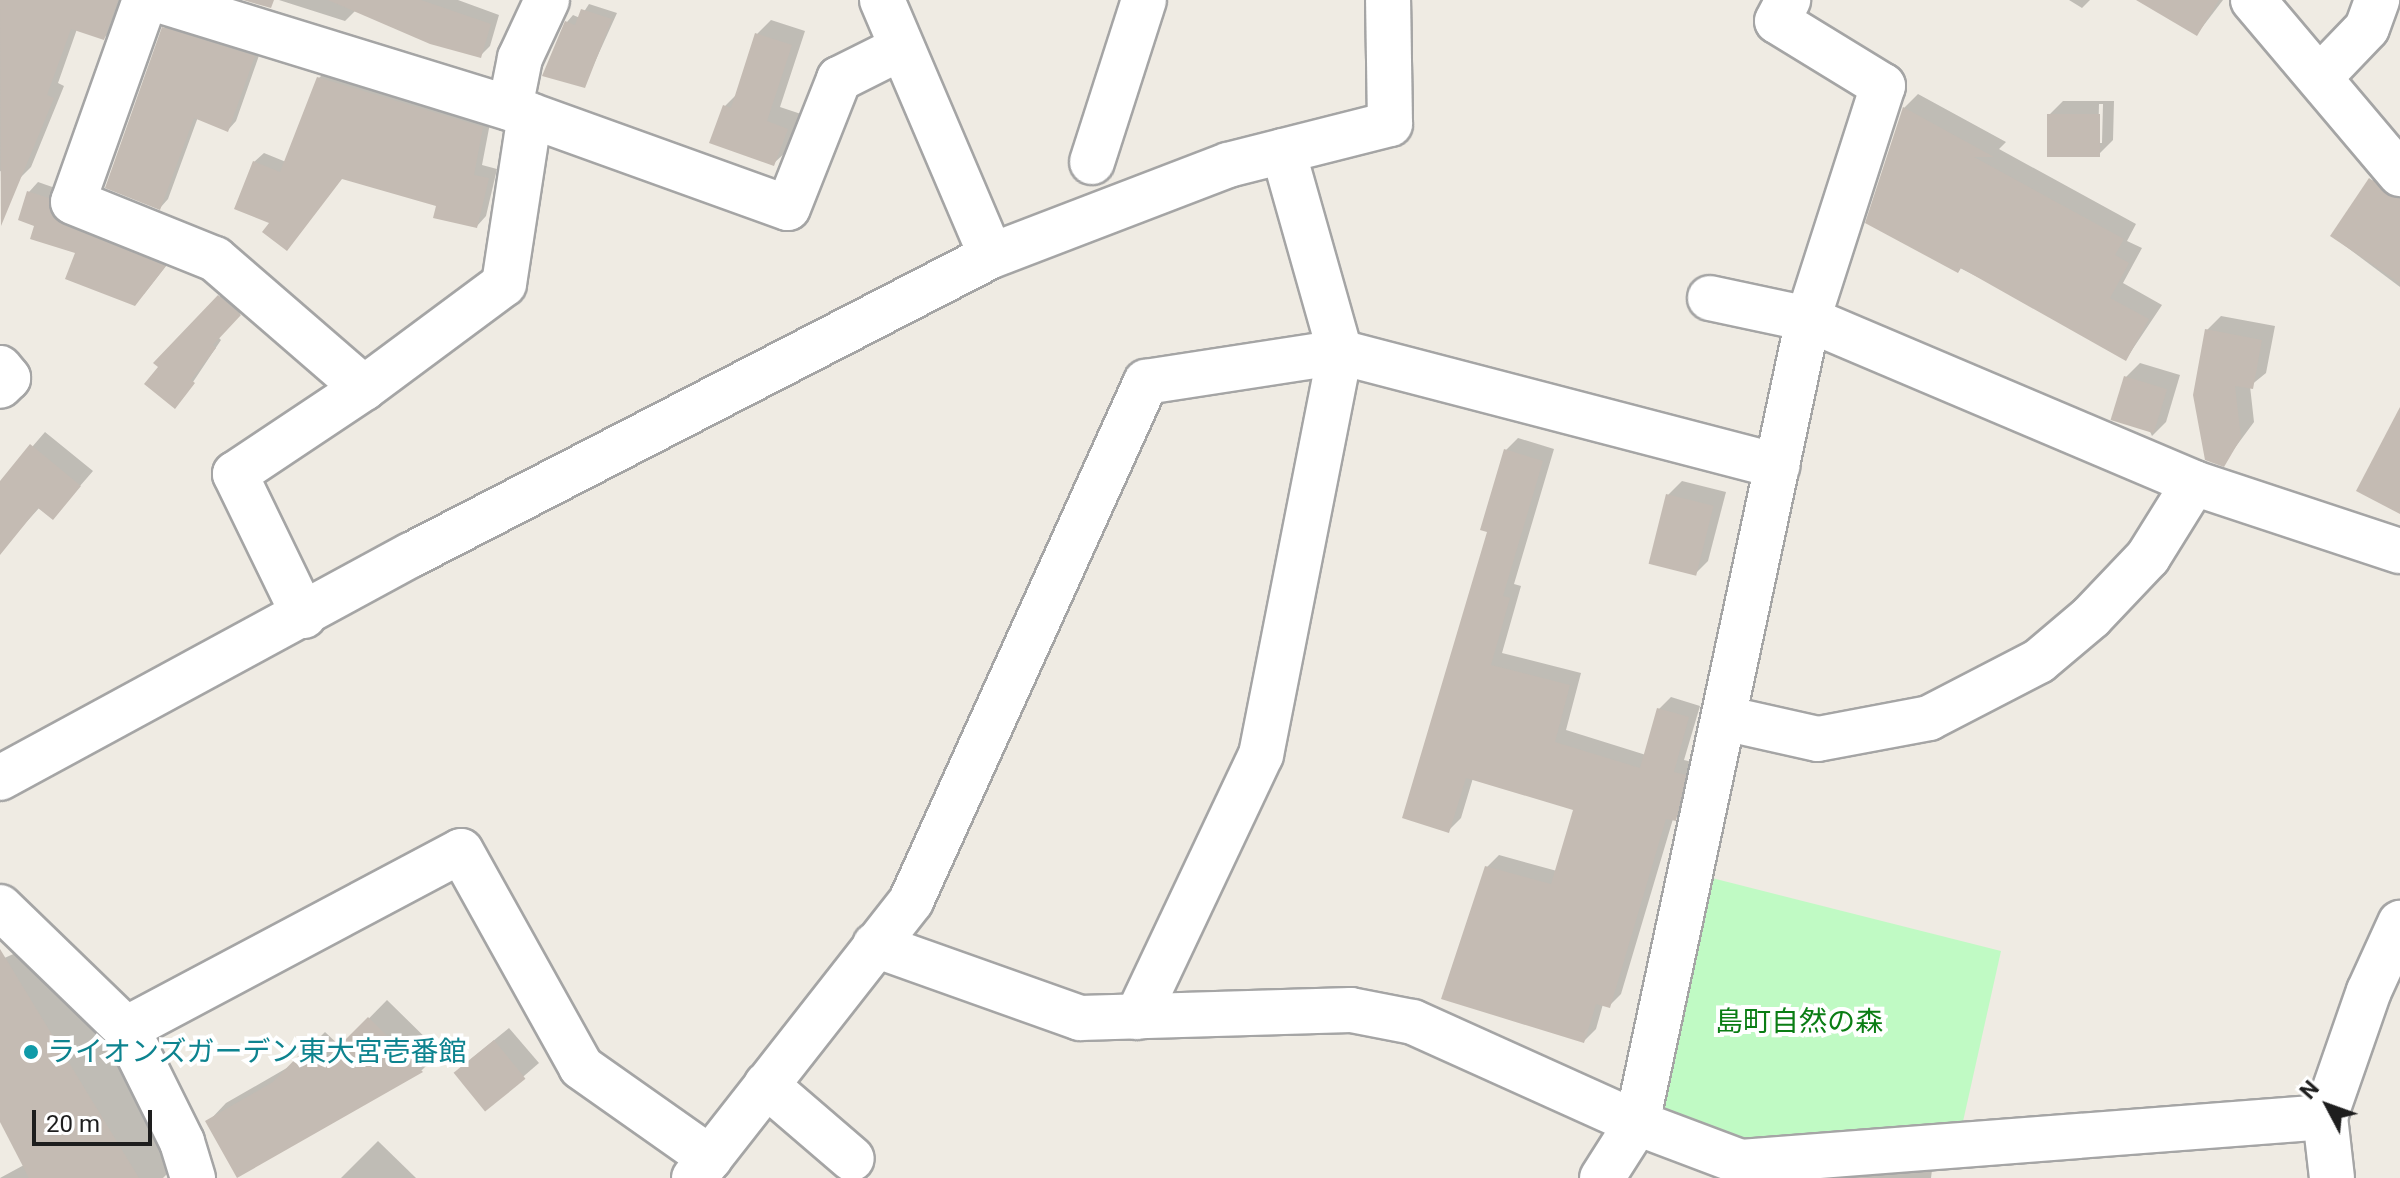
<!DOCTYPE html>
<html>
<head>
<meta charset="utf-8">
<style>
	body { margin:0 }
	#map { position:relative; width:2400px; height:1178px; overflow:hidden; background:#efebe3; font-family:Roboto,"Noto Sans JP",sans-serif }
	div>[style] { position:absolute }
	.park>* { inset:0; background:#c0fac4 }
	.shadow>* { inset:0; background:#0003 }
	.building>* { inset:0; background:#c4bbb3; transform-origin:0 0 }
	.roads { filter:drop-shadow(2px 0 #a5a5a5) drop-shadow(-2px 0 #a5a5a5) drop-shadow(0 2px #a5a5a5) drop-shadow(0 -2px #a5a5a5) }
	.minor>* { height:44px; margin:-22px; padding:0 22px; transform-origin:22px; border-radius:22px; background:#fff }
	.dots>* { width:22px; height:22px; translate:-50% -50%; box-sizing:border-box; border:4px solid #fff; border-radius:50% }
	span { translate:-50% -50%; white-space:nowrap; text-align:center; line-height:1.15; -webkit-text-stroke:8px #fff; paint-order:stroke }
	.park-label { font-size:28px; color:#0a7d14 }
	.culture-label { font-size:28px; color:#0d838f }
	.left { translate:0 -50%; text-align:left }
	.north { position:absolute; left:2288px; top:1066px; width:80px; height:80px; -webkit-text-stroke:6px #fff; paint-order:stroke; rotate:311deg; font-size:22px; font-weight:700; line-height:32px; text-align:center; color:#1e1e1e }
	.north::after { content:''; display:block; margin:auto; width:28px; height:36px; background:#1e1e1e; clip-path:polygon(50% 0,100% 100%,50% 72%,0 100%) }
	.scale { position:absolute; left:32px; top:1110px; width:120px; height:36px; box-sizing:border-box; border:4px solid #1e1e1e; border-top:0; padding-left:10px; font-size:24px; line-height:28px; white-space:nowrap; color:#1e1e1e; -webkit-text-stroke:6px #fff; paint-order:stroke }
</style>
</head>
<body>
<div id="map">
	<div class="park">
		<div style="clip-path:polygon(1708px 877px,2001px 951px,1962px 1126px,1731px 1148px,1653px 1117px)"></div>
	</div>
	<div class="shadow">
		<div style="clip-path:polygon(0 0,125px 0,116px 26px,104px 38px,77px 29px,58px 83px,64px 86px,31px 167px,19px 179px,0 171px)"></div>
		<div style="clip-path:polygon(279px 0,458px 0,499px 15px,490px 46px,480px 56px,355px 11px,345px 21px)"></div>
		<div style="clip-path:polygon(2069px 0,2090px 0,2082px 8px)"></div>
		<div style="clip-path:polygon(2153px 0,2223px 0,2197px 34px)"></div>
		<div style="clip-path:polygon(589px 4px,617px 13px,584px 86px,567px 22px,573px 15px,580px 18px)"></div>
		<div style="clip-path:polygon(172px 20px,262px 47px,236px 121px,228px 130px,198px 117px,168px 199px,160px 208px,164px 28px)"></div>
		<div style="clip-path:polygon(771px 20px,805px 31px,780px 107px,801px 114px,788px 150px,773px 164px,725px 106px,738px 93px,757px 34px)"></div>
		<div style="clip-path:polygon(329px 68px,491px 118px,482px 165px,497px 169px,486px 216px,477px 226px,438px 205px,343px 177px,272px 222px,254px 162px,264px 153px,286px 162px,319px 78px)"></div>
		<div style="clip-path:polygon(1918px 94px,2006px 142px,1999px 149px,2136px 224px,2127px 241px,2142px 248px,2123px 283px,2162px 305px,2126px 359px,2028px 302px,1868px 222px,1904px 108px)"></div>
		<div style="clip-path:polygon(evenodd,2063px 101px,2114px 101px,2113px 140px,2099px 154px,2049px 115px,2063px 101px,2099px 104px,2103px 104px,2102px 143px,2098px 143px,2099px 104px)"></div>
		<div style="clip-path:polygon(2383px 166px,2400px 179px,2400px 287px,2332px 236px)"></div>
		<div style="clip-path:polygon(38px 182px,58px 189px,173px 257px,144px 294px,36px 225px,29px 192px)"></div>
		<div style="clip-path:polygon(226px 290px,246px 307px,218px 337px,221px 340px,181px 400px,156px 363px)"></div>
		<div style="clip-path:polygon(2221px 316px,2275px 326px,2266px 373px,2250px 386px,2254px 422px,2223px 464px,2207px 330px)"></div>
		<div style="clip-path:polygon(2140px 363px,2180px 375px,2166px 422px,2152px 436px,2126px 377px)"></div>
		<div style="clip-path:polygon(45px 432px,93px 471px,53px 517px,40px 507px,10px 540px,0 532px,0 484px)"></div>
		<div style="clip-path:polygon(1518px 438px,1554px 449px,1514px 584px,1521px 586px,1502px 653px,1581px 673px,1566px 730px,1646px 755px,1659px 709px,1671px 697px,1700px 706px,1684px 760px,1696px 763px,1687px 807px,1673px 819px,1621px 994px,1609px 1006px,1603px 1004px,1596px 1029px,1584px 1041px,1487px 867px,1499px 855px,1557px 871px,1575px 809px,1473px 778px,1461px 818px,1449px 830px,1490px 531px,1506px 450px)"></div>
		<div style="clip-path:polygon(1682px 481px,1726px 492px,1708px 561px,1694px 575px,1668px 495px)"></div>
		<div style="clip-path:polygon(58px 934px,190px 1151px,163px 1178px,0 1178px,24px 1165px,0 1118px,0 960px)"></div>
		<div style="clip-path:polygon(387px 1000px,440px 1052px,422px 1070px,238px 1176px,208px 1122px,226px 1103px,292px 1065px,325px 1032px,341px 1047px)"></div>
		<div style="clip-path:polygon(509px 1028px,539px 1063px,487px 1108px,471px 1059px)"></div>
		<div style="clip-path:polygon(378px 1141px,416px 1178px,341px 1178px)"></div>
		<div style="clip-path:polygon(1933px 1162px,1931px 1178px,1803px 1178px)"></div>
	</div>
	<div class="building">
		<div style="clip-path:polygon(0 0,118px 0,104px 40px,71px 29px,47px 95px,54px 98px,1px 226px)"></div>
		<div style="clip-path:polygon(243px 0,274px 0,271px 8px)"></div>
		<div style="clip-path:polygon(328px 0,421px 0,491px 24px,481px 58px,430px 44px)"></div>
		<div style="clip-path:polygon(2136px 0,2219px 0,2197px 36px)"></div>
		<div style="clip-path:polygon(581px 9px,612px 19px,585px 88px,542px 76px,565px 21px,575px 25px)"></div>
		<div style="clip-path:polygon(162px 27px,255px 56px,228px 132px,194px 118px,160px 210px,105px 188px)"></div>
		<div style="clip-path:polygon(755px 33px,792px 45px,767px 121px,788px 129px,774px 166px,709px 143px,723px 105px,731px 108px)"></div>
		<div style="clip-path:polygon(317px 77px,483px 127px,474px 175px,489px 178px,477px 228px,433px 218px,436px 206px,342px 179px,287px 251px,262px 232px,269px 223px,234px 209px,253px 161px,280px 172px)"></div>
		<div style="clip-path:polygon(1903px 107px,1994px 157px,1974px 157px,2124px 239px,2115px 255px,2129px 263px,2110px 298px,2149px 319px,2126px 361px,1961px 268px,1958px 273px,1865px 223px)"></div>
		<div style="left:2047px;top:114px;width:53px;height:43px"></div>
		<div style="clip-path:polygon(2369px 178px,2400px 199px,2400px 283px,2330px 236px)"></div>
		<div style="clip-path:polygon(27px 191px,49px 198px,53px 217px,64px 225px,166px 266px,135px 306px,65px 279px,75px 253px,30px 239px,34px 226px,18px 220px)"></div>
		<div style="clip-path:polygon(218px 295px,241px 315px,213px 345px,216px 348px,191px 380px,195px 383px,175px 409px,144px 384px,158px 367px,153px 363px)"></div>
		<div style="clip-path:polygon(2205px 329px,2262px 340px,2253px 389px,2235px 386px,2241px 438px,2224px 467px,2205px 460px,2193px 395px)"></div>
		<div style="left:2124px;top:376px;width:45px;height:46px;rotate:17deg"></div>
		<div style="clip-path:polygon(2400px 407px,2400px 514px,2356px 491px)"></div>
		<div style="clip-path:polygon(30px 444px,81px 486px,53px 520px,38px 508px,0 555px,0 481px)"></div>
		<div style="clip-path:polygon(1504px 449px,1543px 461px,1503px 596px,1510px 598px,1491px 665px,1570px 685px,1555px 742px,1640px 768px,1657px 708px,1689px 717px,1674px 772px,1686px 775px,1676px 821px,1666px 819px,1610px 1008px,1596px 1004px,1584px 1043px,1441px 999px,1485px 866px,1551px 884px,1573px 810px,1466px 778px,1449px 833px,1402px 818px,1487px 532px,1480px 530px)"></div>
		<div style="left:1666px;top:494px;width:49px;height:72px;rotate:14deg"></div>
		<div style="clip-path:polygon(0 949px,139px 1178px,29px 1178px,0 1122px)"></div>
		<div style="clip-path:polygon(368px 1017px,423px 1072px,237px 1178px,205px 1121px,273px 1082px,305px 1049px,321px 1064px)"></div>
		<div style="left:494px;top:1040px;width:50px;height:52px;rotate:51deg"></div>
	</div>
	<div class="roads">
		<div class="minor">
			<div style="left:145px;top:0;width:214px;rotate:109.6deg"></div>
			<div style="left:73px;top:202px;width:153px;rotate:21.9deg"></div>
			<div style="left:215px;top:259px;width:197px;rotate:40.9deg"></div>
			<div style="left:158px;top:0;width:368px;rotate:17.1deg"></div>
			<div style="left:510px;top:108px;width:295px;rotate:19.8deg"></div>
			<div style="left:788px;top:208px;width:139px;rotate:-68.4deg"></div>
			<div style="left:839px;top:79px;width:69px;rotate:-26.6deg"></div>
			<div style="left:882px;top:0;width:278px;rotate:66.9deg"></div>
			<div style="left:2253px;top:0;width:228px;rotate:49.8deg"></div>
			<div style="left:2321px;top:76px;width:66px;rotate:-46.2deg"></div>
			<div style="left:2367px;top:28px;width:30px;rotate:-70deg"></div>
			<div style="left:510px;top:108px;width:51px;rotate:-78.7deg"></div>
			<div style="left:520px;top:58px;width:64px;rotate:-65deg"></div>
			<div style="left:1092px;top:162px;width:170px;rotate:-72.2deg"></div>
			<div style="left:1710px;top:298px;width:100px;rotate:12.1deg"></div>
			<div style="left:1808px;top:319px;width:419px;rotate:23deg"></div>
			<div style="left:2194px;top:483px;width:217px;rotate:18.3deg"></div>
			<div style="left:0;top:368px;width:13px;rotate:51deg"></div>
			<div style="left:8px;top:378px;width:11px;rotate:135deg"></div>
			<div style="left:304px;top:616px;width:158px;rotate:-115.9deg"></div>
			<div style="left:235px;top:474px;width:155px;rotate:-33.7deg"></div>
			<div style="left:364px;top:388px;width:174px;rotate:-36.6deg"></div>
			<div style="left:504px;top:284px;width:171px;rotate:-81.3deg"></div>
			<div style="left:1724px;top:718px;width:96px;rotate:12.6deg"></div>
			<div style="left:1818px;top:739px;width:113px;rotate:-10.7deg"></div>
			<div style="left:1929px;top:718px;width:124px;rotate:-27.4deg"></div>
			<div style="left:2039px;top:661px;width:68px;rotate:-40.2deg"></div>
			<div style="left:2091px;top:617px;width:83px;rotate:-46.5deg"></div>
			<div style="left:2148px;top:557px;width:87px;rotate:-58.1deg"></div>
			<div style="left:0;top:778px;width:468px;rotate:-28.5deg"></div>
			<div style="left:411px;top:555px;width:653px;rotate:-27.27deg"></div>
			<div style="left:991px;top:256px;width:254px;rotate:-21deg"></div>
			<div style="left:1228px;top:165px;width:167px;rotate:-14.2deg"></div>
			<div style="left:1390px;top:124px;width:124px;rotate:-90.9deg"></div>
			<div style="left:0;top:907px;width:175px;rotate:44.1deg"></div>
			<div style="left:126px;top:1029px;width:126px;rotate:63.6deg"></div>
			<div style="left:182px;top:1142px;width:38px;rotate:73deg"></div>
			<div style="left:875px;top:945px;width:218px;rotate:19.6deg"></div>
			<div style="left:1080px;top:1018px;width:271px;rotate:-1.7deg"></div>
			<div style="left:1351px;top:1010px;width:63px;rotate:11deg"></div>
			<div style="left:1413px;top:1022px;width:246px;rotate:24.3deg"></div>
			<div style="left:1637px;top:1123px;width:111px;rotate:20.6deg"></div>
			<div style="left:1741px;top:1162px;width:586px;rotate:-4.41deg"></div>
			<div style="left:1137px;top:1017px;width:290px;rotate:-64.7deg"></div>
			<div style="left:1261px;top:755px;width:411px;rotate:-78.9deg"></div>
			<div style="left:1340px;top:352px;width:209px;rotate:-105.8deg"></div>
			<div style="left:126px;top:1029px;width:379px;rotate:-28deg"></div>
			<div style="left:461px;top:851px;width:247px;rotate:60.9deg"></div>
			<div style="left:581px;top:1067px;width:158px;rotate:35.2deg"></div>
			<div style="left:766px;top:1085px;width:113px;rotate:40.7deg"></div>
			<div style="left:694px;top:1178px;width:352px;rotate:-51.9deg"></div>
			<div style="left:911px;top:901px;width:570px;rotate:-65.64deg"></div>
			<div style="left:1146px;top:382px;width:196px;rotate:-8.8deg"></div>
			<div style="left:1340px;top:352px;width:452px;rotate:14.6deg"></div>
			<div style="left:1602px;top:1178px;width:65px;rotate:-57.5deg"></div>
			<div style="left:1637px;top:1123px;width:822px;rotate:-77.99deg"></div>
			<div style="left:1808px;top:319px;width:245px;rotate:-72.2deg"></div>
			<div style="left:1883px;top:86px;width:124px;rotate:-148.5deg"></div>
			<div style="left:1777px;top:21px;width:24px;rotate:-62deg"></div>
			<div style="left:2332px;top:1178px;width:61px;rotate:-96.5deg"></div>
			<div style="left:2325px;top:1117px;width:133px;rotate:-70.8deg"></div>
			<div style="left:2369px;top:991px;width:75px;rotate:-65.5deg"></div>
		</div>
	</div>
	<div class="dots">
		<div style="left:31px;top:1052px;background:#0f9aa8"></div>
	</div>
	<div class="park-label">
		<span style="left:1799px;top:1022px">島町自然の森</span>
	</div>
	<div class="culture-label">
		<span class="left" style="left:47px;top:1052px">ライオンズガーデン東大宮壱番館</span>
	</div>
	<div class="north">N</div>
	<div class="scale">20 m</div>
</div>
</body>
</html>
